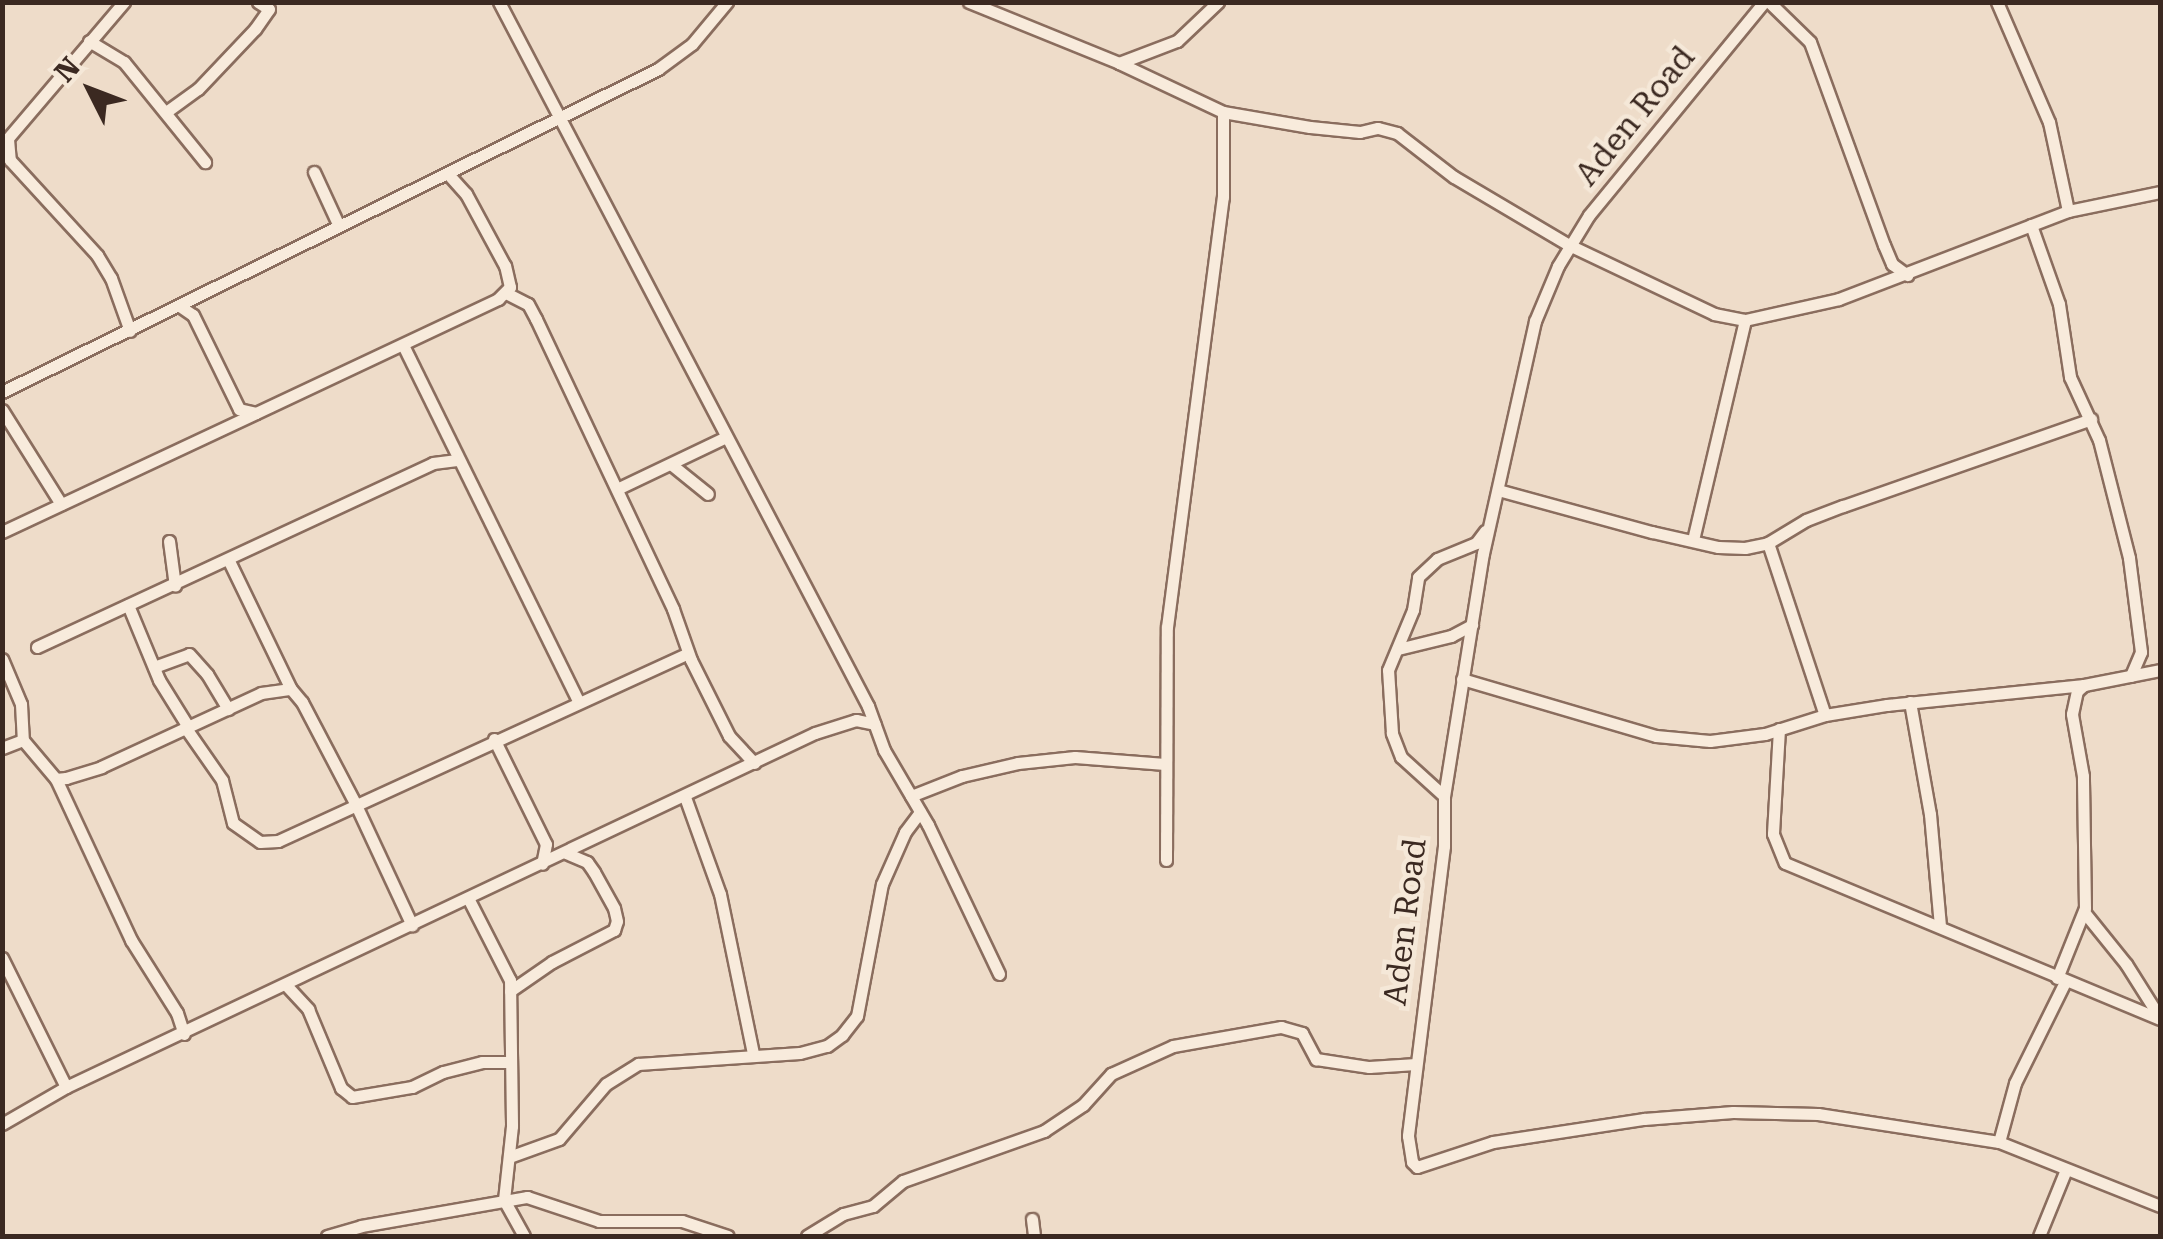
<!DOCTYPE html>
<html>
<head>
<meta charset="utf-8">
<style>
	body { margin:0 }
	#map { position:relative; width:2163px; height:1239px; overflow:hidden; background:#eedcc9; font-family:"Roboto Serif",serif }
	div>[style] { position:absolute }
	.roads { filter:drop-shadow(2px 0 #8a6d5e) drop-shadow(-2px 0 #8a6d5e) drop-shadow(0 2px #8a6d5e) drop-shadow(0 -2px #8a6d5e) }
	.minor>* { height:11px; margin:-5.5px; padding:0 5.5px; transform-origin:5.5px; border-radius:5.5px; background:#f8ebdc }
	span { translate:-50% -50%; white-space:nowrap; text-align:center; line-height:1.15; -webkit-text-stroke:9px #f5e8d8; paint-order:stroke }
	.street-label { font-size:32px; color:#3b2921 }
	.frame { position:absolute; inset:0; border:5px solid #3b2921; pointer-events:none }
	.north { position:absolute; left:40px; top:40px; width:100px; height:100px; -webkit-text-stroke:8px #f5e8d8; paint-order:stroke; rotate:312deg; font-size:28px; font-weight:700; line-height:40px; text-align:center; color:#3b2921 }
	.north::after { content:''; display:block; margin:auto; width:35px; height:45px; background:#3b2921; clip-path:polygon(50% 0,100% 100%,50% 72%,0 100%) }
</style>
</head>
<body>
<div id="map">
	<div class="roads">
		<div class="minor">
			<div style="left:499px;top:2px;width:795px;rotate:62.34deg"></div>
			<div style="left:868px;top:706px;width:47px;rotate:70deg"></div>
			<div style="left:884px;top:750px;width:87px;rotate:59.6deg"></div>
			<div style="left:928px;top:825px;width:165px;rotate:64.5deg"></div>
			<div style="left:969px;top:2px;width:162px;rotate:22.1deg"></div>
			<div style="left:1119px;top:63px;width:115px;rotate:25.2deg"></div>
			<div style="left:1223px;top:112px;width:88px;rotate:9.8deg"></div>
			<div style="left:1310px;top:127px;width:50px;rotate:5.7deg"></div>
			<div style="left:1360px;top:132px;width:18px;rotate:-13deg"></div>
			<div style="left:1378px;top:128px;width:20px;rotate:15deg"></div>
			<div style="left:1397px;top:133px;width:72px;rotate:37.7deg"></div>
			<div style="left:1454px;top:177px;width:134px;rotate:30.6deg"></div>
			<div style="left:1569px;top:245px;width:161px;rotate:25.4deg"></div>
			<div style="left:1714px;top:314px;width:32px;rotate:11deg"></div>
			<div style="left:1745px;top:320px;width:96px;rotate:-12.6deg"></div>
			<div style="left:1839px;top:299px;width:245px;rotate:-21deg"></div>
			<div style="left:2068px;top:211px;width:94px;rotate:-11.7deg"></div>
			<div style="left:1764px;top:2px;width:276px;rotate:129.4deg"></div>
			<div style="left:1589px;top:215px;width:60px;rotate:121.3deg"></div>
			<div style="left:1558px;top:266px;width:60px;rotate:112.7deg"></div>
			<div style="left:1535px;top:321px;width:238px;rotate:102.6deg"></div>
			<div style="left:1483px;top:553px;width:246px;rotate:99.1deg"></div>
			<div style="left:1444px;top:796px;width:50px;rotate:90deg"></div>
			<div style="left:1444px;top:846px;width:292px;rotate:97.1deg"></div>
			<div style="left:1408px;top:1136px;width:26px;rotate:81deg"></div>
			<div style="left:1412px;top:1162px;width:7px;rotate:45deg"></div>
			<div style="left:1417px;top:1167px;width:80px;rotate:-18.2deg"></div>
			<div style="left:1493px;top:1142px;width:153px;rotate:-8.7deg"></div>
			<div style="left:1644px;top:1119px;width:89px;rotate:-4.5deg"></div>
			<div style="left:1733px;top:1112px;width:85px;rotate:1.3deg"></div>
			<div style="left:1818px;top:1114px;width:183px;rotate:8.8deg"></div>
			<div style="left:1999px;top:1142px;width:173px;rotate:21.7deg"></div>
			<div style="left:1769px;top:2px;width:57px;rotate:44.3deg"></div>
			<div style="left:1810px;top:42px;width:216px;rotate:70deg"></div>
			<div style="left:1884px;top:245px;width:21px;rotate:67deg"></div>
			<div style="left:1892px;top:264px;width:19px;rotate:36deg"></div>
			<div style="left:1997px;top:2px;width:131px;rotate:66.6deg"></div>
			<div style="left:2049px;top:122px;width:91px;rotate:77.9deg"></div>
			<div style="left:89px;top:41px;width:41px;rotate:31deg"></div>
			<div style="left:124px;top:62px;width:129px;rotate:51deg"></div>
			<div style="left:1119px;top:63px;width:62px;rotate:-20.8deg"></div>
			<div style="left:1177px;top:41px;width:57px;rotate:-43.6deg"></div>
			<div style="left:166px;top:112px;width:39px;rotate:-36deg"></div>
			<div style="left:198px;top:89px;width:83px;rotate:-46.5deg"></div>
			<div style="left:255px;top:29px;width:24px;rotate:-55deg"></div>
			<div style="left:269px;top:9px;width:13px;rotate:-148deg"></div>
			<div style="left:8px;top:139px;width:21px;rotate:85deg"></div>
			<div style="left:10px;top:160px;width:129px;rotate:47.5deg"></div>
			<div style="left:97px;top:255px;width:27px;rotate:59deg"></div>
			<div style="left:111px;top:278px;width:56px;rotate:70.3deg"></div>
			<div style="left:3px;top:144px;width:187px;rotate:-49.6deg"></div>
			<div style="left:314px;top:172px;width:57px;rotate:65.2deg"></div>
			<div style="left:2031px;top:225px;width:84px;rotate:70.5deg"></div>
			<div style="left:2059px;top:304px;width:74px;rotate:81.4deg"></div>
			<div style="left:2070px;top:377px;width:69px;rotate:65.3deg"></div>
			<div style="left:2099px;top:440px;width:122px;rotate:75.7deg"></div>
			<div style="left:2129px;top:558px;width:95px;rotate:82.7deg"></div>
			<div style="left:2141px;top:652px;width:26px;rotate:113deg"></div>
			<div style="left:508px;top:294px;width:22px;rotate:27deg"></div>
			<div style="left:528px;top:304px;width:17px;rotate:62deg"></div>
			<div style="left:536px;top:319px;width:321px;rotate:64.7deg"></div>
			<div style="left:673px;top:609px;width:54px;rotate:70.6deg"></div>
			<div style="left:691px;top:660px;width:85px;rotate:63.4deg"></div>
			<div style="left:729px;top:736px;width:37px;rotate:47deg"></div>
			<div style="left:181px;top:307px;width:14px;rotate:34deg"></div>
			<div style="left:193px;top:315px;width:105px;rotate:63.9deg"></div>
			<div style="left:239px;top:409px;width:17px;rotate:13deg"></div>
			<div style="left:256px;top:413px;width:268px;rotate:-25.2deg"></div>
			<div style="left:498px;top:299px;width:17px;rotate:-45deg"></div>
			<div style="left:510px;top:287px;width:22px;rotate:-103deg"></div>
			<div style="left:505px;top:266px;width:82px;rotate:-118.4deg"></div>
			<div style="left:466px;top:194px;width:28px;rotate:-132deg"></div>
			<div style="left:403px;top:345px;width:397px;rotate:63.8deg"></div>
			<div style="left:2px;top:392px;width:731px;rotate:-26.21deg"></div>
			<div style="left:658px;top:69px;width:42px;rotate:-36.3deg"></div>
			<div style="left:692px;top:44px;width:55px;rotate:-50.2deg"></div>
			<div style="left:2px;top:410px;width:111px;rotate:57.9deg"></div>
			<div style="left:672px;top:465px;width:46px;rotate:38.9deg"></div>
			<div style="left:617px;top:489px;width:119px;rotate:-25.5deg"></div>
			<div style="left:1498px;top:490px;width:160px;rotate:15.3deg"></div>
			<div style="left:1652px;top:532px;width:68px;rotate:12.8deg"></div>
			<div style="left:1718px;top:547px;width:27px;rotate:2deg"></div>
			<div style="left:1745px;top:548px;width:24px;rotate:-12deg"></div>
			<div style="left:1768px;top:543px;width:44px;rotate:-31.2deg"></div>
			<div style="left:1806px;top:520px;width:40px;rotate:-21deg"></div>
			<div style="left:1843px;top:506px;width:263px;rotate:-19.3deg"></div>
			<div style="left:2px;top:532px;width:280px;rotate:-25.1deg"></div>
			<div style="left:1693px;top:540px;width:226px;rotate:-76.7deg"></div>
			<div style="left:169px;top:541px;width:45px;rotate:82.4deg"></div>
			<div style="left:1768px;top:543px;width:181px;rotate:71.7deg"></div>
			<div style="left:229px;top:561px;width:142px;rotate:64.2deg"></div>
			<div style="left:128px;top:605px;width:81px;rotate:67.5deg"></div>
			<div style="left:159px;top:680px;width:53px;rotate:58.1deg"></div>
			<div style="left:37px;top:647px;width:437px;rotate:-24.9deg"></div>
			<div style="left:433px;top:463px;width:26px;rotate:-7deg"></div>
			<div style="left:1398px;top:649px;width:55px;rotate:-13.8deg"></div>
			<div style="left:1451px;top:636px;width:24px;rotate:-28deg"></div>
			<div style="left:2px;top:659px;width:49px;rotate:67.1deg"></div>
			<div style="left:21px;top:704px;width:36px;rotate:87deg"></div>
			<div style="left:154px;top:667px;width:37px;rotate:-20deg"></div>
			<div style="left:189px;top:654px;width:27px;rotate:48deg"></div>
			<div style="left:207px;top:674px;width:41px;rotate:59deg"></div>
			<div style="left:1462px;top:679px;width:202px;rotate:16.4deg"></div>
			<div style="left:1656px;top:736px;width:54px;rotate:5.3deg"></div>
			<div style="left:1710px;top:741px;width:55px;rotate:-7.3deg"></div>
			<div style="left:1765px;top:734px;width:63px;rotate:-17.6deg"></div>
			<div style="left:1825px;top:715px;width:63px;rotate:-9.2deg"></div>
			<div style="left:1887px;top:705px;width:198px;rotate:-5.8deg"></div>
			<div style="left:2084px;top:685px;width:77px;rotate:-11.2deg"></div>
			<div style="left:1910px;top:702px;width:114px;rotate:79.9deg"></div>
			<div style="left:1930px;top:814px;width:111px;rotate:84.9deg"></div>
			<div style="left:185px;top:727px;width:65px;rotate:55.1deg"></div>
			<div style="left:222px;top:780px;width:44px;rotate:75.7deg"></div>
			<div style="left:233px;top:823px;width:33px;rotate:35deg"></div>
			<div style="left:260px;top:842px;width:18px;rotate:-3deg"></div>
			<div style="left:278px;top:841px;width:451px;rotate:-24.6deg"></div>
			<div style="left:1779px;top:729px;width:105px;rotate:93.3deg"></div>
			<div style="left:1773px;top:834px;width:31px;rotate:68deg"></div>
			<div style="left:1785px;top:863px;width:406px;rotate:22.6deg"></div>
			<div style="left:494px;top:739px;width:117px;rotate:63.7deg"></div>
			<div style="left:546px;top:844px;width:20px;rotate:101deg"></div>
			<div style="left:2px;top:748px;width:22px;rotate:-21deg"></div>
			<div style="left:23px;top:740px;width:51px;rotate:49.8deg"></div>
			<div style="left:56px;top:779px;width:10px;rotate:-6deg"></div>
			<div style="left:66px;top:778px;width:37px;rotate:-17deg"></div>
			<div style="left:101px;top:767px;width:176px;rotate:-24.8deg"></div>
			<div style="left:261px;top:693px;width:30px;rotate:-8deg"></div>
			<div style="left:291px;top:689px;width:17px;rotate:50deg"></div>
			<div style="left:302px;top:702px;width:114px;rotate:62.3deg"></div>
			<div style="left:355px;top:803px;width:135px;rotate:65deg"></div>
			<div style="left:56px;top:779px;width:178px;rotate:65deg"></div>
			<div style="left:131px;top:940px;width:86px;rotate:57.8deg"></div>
			<div style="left:177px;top:1013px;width:22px;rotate:72deg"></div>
			<div style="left:911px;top:796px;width:55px;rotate:-21.4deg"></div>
			<div style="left:962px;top:776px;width:57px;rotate:-13.1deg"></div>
			<div style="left:1018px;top:763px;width:57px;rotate:-6deg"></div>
			<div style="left:1075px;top:757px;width:90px;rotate:4.4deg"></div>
			<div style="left:1444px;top:796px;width:58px;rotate:-137.8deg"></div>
			<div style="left:1401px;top:757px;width:26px;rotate:-111deg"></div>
			<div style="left:1392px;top:733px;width:63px;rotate:-93.6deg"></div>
			<div style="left:1388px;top:670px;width:65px;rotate:-67.4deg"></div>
			<div style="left:1413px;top:610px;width:33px;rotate:-81deg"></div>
			<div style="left:1418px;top:577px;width:26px;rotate:-43deg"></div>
			<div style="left:1437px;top:559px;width:42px;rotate:-22.3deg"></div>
			<div style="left:1476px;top:543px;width:15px;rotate:-53deg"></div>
			<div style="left:685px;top:797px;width:103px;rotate:70.2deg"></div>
			<div style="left:720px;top:894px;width:163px;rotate:78.3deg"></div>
			<div style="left:1166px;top:860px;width:233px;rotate:-89.8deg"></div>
			<div style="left:1167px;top:627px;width:434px;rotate:-82.6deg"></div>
			<div style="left:1223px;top:197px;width:85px;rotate:-90deg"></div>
			<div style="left:468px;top:898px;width:92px;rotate:62.9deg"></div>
			<div style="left:510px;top:980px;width:146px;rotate:89.2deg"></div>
			<div style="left:512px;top:1126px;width:74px;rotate:96.2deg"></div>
			<div style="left:504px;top:1200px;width:41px;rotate:60.9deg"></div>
			<div style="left:2084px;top:912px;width:67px;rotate:51.1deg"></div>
			<div style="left:2126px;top:964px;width:64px;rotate:57.8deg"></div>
			<div style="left:2px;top:958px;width:144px;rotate:63.6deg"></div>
			<div style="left:2057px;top:978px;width:75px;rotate:-68.2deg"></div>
			<div style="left:2085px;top:908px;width:132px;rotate:-90.9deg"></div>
			<div style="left:2083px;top:776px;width:63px;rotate:-100.1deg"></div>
			<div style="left:2072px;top:714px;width:24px;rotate:-78deg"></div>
			<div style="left:2077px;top:691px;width:9px;rotate:-41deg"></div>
			<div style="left:286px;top:985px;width:33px;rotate:47deg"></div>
			<div style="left:308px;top:1009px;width:86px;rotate:67.3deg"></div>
			<div style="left:341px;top:1088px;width:14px;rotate:39deg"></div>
			<div style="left:352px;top:1097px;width:61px;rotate:-9.5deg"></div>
			<div style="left:412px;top:1087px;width:34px;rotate:-26deg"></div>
			<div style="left:443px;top:1072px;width:40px;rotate:-14.4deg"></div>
			<div style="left:482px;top:1062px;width:29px"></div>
			<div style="left:510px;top:991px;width:51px;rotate:-34.6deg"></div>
			<div style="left:552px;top:962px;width:70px;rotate:-27.3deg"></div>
			<div style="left:614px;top:930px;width:9px;rotate:-72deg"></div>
			<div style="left:617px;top:921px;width:13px;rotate:-103deg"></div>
			<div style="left:614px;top:908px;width:41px;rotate:-119.1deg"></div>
			<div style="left:594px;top:872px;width:12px;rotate:-125deg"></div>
			<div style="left:587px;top:862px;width:23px;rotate:-157deg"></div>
			<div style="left:2px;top:1124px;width:74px;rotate:-30deg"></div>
			<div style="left:66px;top:1087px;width:828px;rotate:-25.3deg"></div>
			<div style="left:815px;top:733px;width:43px;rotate:-17.6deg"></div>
			<div style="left:856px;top:720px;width:19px;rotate:12deg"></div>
			<div style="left:1999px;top:1142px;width:61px;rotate:-74.8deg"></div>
			<div style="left:2015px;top:1083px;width:113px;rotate:-63.7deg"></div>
			<div style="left:509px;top:1157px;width:53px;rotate:-19.8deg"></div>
			<div style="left:559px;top:1139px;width:72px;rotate:-49.5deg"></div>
			<div style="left:606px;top:1084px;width:38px;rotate:-32deg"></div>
			<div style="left:638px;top:1064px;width:162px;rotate:-3.9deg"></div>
			<div style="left:800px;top:1053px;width:28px;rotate:-15deg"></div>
			<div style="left:827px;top:1046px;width:19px;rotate:-36deg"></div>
			<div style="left:842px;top:1035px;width:24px;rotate:-52deg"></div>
			<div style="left:857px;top:1016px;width:134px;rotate:-79.3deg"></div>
			<div style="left:882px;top:884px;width:57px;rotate:-66.1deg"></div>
			<div style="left:905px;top:832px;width:25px;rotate:-53deg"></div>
			<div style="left:1032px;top:1219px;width:17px;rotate:83deg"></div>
			<div style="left:327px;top:1236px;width:35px;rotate:-16deg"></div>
			<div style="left:361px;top:1226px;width:169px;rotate:-9.9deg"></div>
			<div style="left:527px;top:1197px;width:76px;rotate:18.4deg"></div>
			<div style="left:599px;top:1221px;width:83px"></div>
			<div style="left:682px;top:1221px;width:48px;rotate:18.1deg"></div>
			<div style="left:807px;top:1236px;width:42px;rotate:-31.4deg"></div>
			<div style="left:843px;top:1214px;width:31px;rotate:-15deg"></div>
			<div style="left:873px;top:1206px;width:39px;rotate:-40deg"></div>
			<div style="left:903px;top:1181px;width:150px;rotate:-19.5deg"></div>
			<div style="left:1044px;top:1131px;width:47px;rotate:-33.7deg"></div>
			<div style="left:1083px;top:1105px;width:42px;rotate:-47.9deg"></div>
			<div style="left:1111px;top:1074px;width:68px;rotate:-24.3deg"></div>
			<div style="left:1173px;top:1046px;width:110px;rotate:-10deg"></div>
			<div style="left:1281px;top:1027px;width:22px;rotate:16deg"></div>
			<div style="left:1302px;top:1033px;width:30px;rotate:62deg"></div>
			<div style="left:1316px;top:1059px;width:54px;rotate:8.6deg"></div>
			<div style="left:1369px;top:1067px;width:47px;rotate:-3.7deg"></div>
			<div style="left:2039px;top:1236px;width:69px;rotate:-67.9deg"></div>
		</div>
	</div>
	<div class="street-label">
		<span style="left:1635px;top:116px;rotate:-51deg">Aden Road</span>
		<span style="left:1405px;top:922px;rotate:-83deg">Aden Road</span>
	</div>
	<div class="frame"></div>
	<div class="north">N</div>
</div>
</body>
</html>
